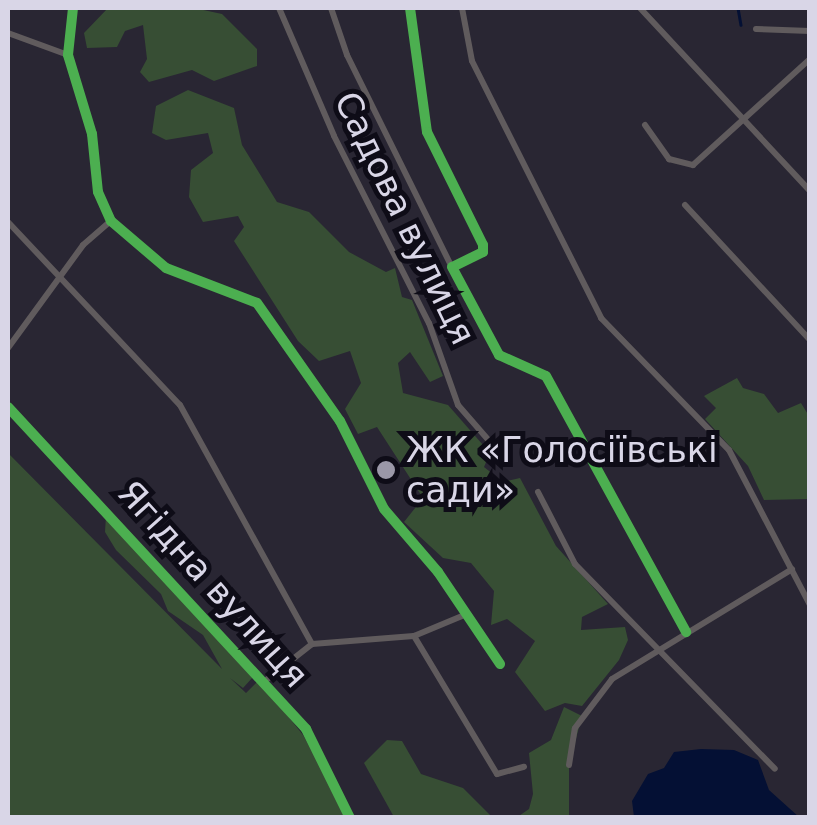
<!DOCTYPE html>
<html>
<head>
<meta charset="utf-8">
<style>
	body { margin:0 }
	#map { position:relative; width:817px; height:825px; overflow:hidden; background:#292633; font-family:"DejaVu Sans",sans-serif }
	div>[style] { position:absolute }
	.green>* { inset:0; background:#374e34 }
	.water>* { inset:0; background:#041034 }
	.stream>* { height:2.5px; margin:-1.25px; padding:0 1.25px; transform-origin:1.25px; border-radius:1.25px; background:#041034 }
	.street>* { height:6px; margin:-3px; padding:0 3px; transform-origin:3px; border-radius:3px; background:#605b5d }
	.fast>* { height:10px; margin:-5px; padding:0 5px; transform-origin:5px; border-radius:5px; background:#4caf50 }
	.dots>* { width:28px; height:28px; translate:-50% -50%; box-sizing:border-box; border:5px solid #0e0c17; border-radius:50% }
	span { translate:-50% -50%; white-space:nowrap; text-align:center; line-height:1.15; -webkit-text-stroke:10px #0e0c17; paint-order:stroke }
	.street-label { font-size:35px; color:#d9d6e7 }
	.poi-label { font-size:35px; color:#d9d6e7 }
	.left { translate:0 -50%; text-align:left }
	.frame { position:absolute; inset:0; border:10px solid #d9d6e7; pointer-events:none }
</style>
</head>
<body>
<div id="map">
	<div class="green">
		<div style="clip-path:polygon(108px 8px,194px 8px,222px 14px,257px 49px,257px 66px,214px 81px,192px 70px,149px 82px,140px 72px,147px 59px,143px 25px,125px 31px,117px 47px,87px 48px,84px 33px)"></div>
		<div style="clip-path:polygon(188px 90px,234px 108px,242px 145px,277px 202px,309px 212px,349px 252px,386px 272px,395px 268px,402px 297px,412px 300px,443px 376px,430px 382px,410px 352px,398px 363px,403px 393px,448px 405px,490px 453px,484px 467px,503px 482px,520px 478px,556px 546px,608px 604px,582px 617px,581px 630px,625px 627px,628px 640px,619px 660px,582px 706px,565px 703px,545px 711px,515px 672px,535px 641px,507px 619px,491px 625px,494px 591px,471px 563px,443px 558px,404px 522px,423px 498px,377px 427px,358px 434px,345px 409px,361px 383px,350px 351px,319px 361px,298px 341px,234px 241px,244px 227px,238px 216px,203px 222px,189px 197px,191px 170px,213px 153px,208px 133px,166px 140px,152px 133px,156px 106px)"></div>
		<div style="clip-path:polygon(737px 378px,743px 388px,764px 394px,778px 413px,801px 403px,809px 416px,809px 499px,764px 500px,748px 466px,705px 419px,716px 408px,704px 396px)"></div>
		<div style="clip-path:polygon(8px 453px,222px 669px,203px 635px,168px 611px,161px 594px,116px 550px,105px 532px,106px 515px,253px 677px,243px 688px,230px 678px,246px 693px,259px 680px,303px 735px,348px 817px,8px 817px)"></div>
		<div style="clip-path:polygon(564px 707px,582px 716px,569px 765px,569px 817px,516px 818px,529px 809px,533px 794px,529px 753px,551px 740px)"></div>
		<div style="clip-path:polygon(387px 740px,402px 741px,421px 774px,463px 788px,492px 817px,394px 817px,364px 763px)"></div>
	</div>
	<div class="water">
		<div style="clip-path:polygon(701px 749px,734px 750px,758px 760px,769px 790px,799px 817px,634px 817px,632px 801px,648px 774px,664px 768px,674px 752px)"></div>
	</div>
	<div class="stream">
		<div style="left:738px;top:8px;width:17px;rotate:80deg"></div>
	</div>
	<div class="street">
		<div style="left:279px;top:8px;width:139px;rotate:66.7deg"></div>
		<div style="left:334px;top:136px;width:210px;rotate:63.1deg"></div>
		<div style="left:429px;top:323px;width:87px;rotate:70.5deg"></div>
		<div style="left:458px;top:405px;width:50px;rotate:49deg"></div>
		<div style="left:331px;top:8px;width:50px;rotate:71.2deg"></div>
		<div style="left:347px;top:55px;width:237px;rotate:63.7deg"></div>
		<div style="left:462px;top:8px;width:54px;rotate:79.3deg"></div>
		<div style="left:472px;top:61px;width:288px;rotate:63.3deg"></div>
		<div style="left:601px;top:318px;width:184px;rotate:45.9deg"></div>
		<div style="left:729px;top:450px;width:175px;rotate:62.4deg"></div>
		<div style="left:640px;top:8px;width:250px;rotate:47.1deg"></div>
		<div style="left:756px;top:29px;width:54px;rotate:2.1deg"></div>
		<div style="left:8px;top:33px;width:64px;rotate:20.1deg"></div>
		<div style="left:645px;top:125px;width:42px;rotate:54.8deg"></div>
		<div style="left:669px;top:159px;width:25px;rotate:14deg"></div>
		<div style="left:693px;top:165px;width:158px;rotate:-42.2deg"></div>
		<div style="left:685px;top:205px;width:184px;rotate:47.2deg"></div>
		<div style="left:8px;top:222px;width:251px;rotate:46.8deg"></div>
		<div style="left:180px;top:405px;width:273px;rotate:61.1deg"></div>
		<div style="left:8px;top:348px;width:127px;rotate:-53.9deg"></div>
		<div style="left:83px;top:245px;width:37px;rotate:-41deg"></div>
		<div style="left:538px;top:492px;width:81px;rotate:62.8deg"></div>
		<div style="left:575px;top:564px;width:286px;rotate:45.7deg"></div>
		<div style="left:414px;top:636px;width:161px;rotate:59deg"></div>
		<div style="left:497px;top:774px;width:28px;rotate:-15deg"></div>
		<div style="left:265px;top:681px;width:60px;rotate:-38.2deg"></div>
		<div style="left:312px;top:644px;width:102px;rotate:-4.5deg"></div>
		<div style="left:414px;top:636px;width:52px;rotate:-22.6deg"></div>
		<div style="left:569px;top:765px;width:37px;rotate:-81deg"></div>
		<div style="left:575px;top:728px;width:61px;rotate:-52.9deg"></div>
		<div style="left:612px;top:679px;width:211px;rotate:-31.4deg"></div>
	</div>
	<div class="fast">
		<div style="left:73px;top:8px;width:47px;rotate:96.1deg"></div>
		<div style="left:68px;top:55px;width:83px;rotate:73.1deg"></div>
		<div style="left:92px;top:134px;width:58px;rotate:84.1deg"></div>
		<div style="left:98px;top:192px;width:32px;rotate:66deg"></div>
		<div style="left:111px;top:221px;width:72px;rotate:40.5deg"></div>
		<div style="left:166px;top:268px;width:97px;rotate:21deg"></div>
		<div style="left:257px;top:303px;width:144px;rotate:54.9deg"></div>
		<div style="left:340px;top:421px;width:98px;rotate:63.4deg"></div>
		<div style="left:384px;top:509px;width:83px;rotate:49.4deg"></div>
		<div style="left:438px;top:572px;width:111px;rotate:56deg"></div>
		<div style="left:410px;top:8px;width:125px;rotate:82.2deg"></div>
		<div style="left:427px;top:132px;width:126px;rotate:63.6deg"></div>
		<div style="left:483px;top:245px;width:7px;rotate:90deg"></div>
		<div style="left:483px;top:252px;width:34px;rotate:154deg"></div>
		<div style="left:452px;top:267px;width:100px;rotate:61.9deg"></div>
		<div style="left:499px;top:355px;width:51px;rotate:24.1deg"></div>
		<div style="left:546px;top:376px;width:292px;rotate:61.3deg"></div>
		<div style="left:8px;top:407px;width:439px;rotate:47.2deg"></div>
		<div style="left:306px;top:729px;width:99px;rotate:63.7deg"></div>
	</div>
	<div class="dots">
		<div style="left:386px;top:470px;background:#9b98a8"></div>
	</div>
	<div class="street-label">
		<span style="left:405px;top:218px;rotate:64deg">Садова вулиця</span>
		<span style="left:213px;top:584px;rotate:48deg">Ягідна вулиця</span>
	</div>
	<div class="poi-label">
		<span class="left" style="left:406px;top:470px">ЖК «Голосіївські<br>сади»</span>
	</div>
	<div class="frame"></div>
</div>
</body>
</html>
